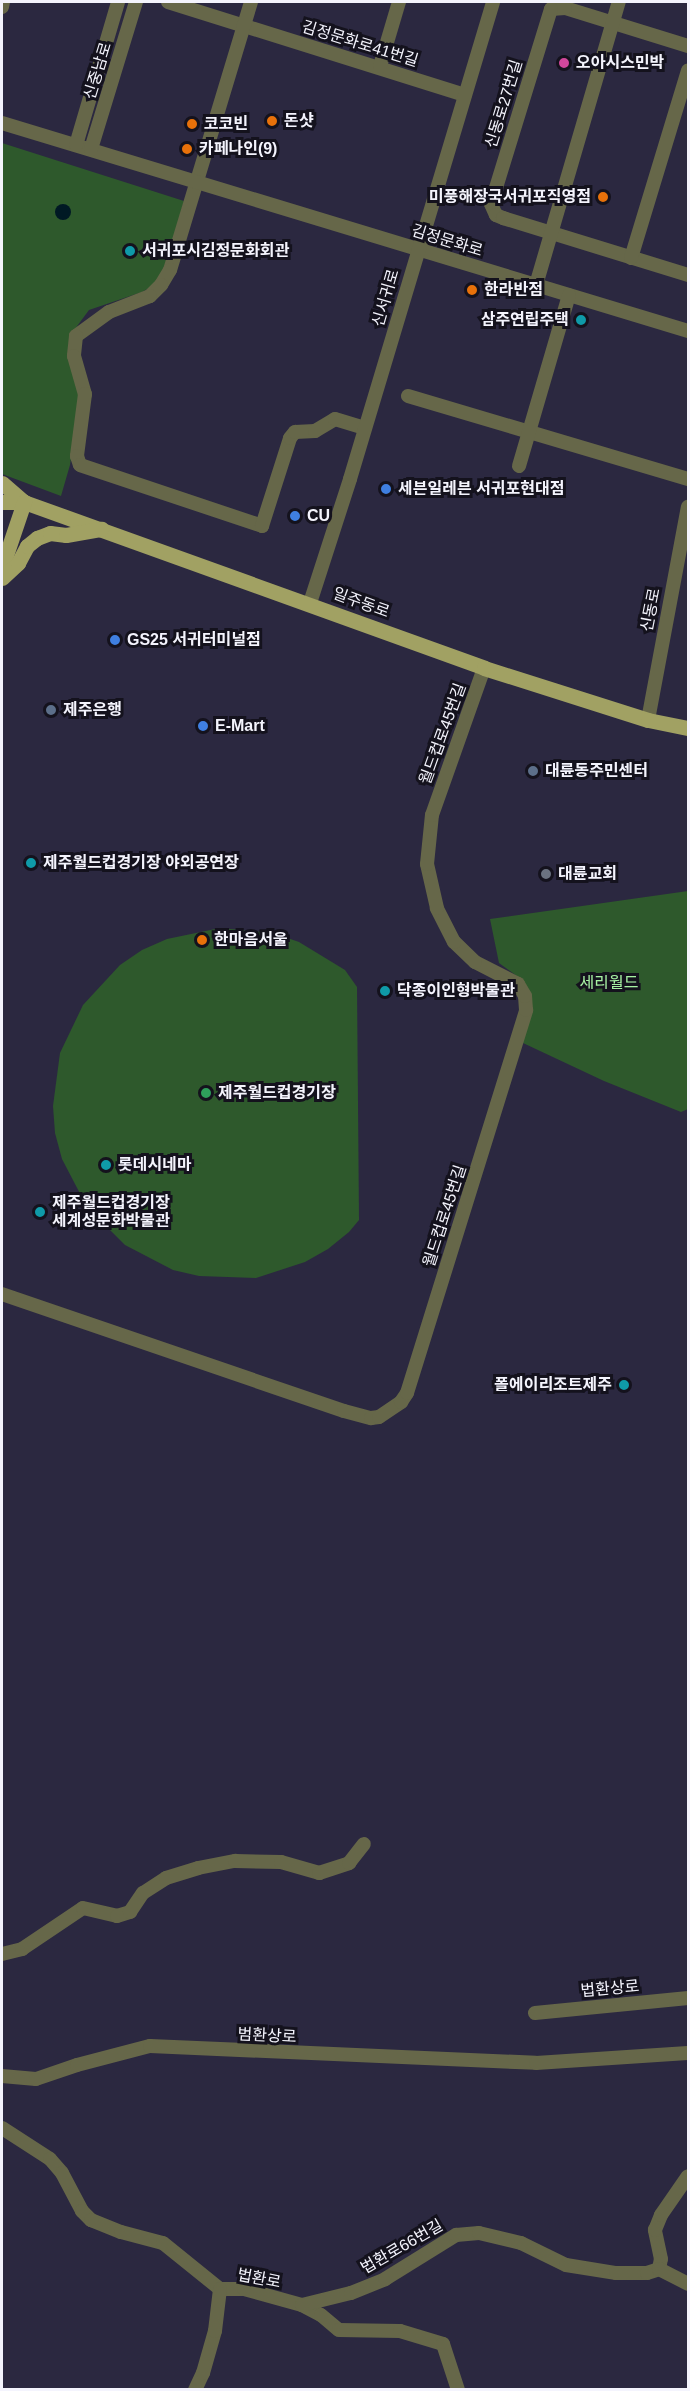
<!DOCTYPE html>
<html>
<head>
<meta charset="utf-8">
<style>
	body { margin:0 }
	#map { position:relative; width:690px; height:2391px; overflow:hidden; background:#2b2840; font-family:Helvetica,"Noto Sans KR",sans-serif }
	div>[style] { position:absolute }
	.green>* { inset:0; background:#2e592c }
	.water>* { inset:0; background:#001924 }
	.round { border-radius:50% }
	.minor>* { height:14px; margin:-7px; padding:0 7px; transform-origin:7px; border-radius:7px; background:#666749 }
	.major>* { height:15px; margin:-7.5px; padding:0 7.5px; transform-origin:7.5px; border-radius:7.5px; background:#a1a163 }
	.dots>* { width:16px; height:16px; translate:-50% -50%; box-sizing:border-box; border:3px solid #14121d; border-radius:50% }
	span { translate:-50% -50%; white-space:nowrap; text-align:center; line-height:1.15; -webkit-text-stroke:6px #14121d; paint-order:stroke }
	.street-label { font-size:16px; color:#f4f4fd }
	.poi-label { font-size:16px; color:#f4f4fd; font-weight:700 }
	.left { translate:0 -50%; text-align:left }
	.right { translate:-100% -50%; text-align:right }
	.park-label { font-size:16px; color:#a7f1a3 }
	.frame { position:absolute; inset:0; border:3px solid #f4f4fd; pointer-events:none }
</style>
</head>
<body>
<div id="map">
	<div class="green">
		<div style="clip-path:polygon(2px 143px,184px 201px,164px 270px,154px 285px,142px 292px,89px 310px,72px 333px,68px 346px,81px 393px,70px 465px,61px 496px,2px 474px)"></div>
		<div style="clip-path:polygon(688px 891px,688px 1109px,681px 1112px,604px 1081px,523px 1043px,530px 993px,521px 979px,499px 963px,490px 919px)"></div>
		<div style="clip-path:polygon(220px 928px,273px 933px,299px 942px,345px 970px,357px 987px,359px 1220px,349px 1232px,328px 1249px,305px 1262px,256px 1278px,199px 1276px,173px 1270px,125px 1245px,87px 1207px,62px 1159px,55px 1133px,53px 1106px,60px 1053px,83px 1005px,120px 965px,142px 950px,167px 939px)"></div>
	</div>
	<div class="water">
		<div class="round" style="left:55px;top:204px;width:16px;height:16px"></div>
	</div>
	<div class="minor">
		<div style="left:168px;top:2px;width:311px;rotate:17.4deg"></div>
		<div style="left:251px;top:2px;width:280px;rotate:106.8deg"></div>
		<div style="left:170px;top:270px;width:17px;rotate:121deg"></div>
		<div style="left:161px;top:285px;width:16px;rotate:135deg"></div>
		<div style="left:150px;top:296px;width:44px;rotate:158.7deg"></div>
		<div style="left:109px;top:312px;width:41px;rotate:144deg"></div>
		<div style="left:76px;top:336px;width:20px;rotate:96deg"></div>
		<div style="left:74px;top:356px;width:40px;rotate:74deg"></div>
		<div style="left:85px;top:394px;width:63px;rotate:97.4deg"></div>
		<div style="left:77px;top:456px;width:9px;rotate:72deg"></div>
		<div style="left:80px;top:465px;width:192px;rotate:18.5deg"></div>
		<div style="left:262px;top:526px;width:92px;rotate:-72.3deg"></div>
		<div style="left:290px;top:438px;width:8px;rotate:-50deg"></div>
		<div style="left:295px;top:432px;width:20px;rotate:-3deg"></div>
		<div style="left:315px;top:431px;width:23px;rotate:-31deg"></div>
		<div style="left:335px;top:419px;width:31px;rotate:17deg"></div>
		<div style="left:2px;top:7px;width:5px;rotate:-79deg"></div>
		<div style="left:688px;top:46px;width:129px;rotate:-162.8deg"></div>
		<div style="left:565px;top:8px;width:14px;rotate:176deg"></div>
		<div style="left:551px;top:9px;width:204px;rotate:107.1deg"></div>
		<div style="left:491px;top:204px;width:12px;rotate:66deg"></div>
		<div style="left:496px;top:215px;width:8px;rotate:23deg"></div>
		<div style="left:503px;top:218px;width:194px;rotate:17.1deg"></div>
		<div style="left:380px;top:66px;width:67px;rotate:-73.5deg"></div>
		<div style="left:2px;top:123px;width:717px;rotate:16.87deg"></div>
		<div style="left:76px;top:145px;width:149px;rotate:-73.6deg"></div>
		<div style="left:91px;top:149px;width:154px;rotate:-73deg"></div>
		<div style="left:631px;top:258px;width:196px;rotate:-73.1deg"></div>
		<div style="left:536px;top:285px;width:295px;rotate:-73.7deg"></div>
		<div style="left:408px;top:396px;width:292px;rotate:16.5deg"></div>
		<div style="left:519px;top:466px;width:178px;rotate:-73.7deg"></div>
		<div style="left:310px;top:603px;width:130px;rotate:-72.1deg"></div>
		<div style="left:350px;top:479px;width:498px;rotate:-73.3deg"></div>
		<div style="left:648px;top:720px;width:217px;rotate:-79.4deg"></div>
		<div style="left:2px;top:1294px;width:361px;rotate:18.9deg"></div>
		<div style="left:344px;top:1411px;width:28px;rotate:15deg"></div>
		<div style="left:371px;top:1418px;width:8px;rotate:-7deg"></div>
		<div style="left:379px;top:1417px;width:27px;rotate:-34deg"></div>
		<div style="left:401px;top:1402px;width:11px;rotate:-56deg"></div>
		<div style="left:407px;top:1393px;width:401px;rotate:-72.7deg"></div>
		<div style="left:526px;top:1010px;width:14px;rotate:-94deg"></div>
		<div style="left:525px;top:996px;width:14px;rotate:-120deg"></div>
		<div style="left:518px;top:984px;width:48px;rotate:-152.9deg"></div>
		<div style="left:475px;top:962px;width:29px;rotate:-136deg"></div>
		<div style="left:454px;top:942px;width:38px;rotate:-117deg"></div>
		<div style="left:437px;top:908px;width:45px;rotate:-102.8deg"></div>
		<div style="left:427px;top:864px;width:49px;rotate:-84.2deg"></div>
		<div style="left:432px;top:815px;width:156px;rotate:-70.5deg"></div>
		<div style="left:2px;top:1954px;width:21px;rotate:-14deg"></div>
		<div style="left:22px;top:1949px;width:73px;rotate:-33.9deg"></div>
		<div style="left:83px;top:1908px;width:35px;rotate:13deg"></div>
		<div style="left:117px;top:1916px;width:14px;rotate:-17deg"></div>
		<div style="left:130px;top:1912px;width:23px;rotate:-56deg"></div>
		<div style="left:143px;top:1893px;width:27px;rotate:-33deg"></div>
		<div style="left:166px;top:1878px;width:34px;rotate:-17deg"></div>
		<div style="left:198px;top:1868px;width:38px;rotate:-11deg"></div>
		<div style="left:235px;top:1861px;width:46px;rotate:1.2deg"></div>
		<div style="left:281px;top:1862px;width:40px;rotate:16deg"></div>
		<div style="left:319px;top:1873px;width:32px;rotate:-18deg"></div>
		<div style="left:349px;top:1863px;width:24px;rotate:-52deg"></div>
		<div style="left:535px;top:2013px;width:154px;rotate:-5.6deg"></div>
		<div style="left:2px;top:2076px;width:34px;rotate:5deg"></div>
		<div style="left:36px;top:2079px;width:43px;rotate:-18.9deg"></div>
		<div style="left:77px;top:2065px;width:75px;rotate:-14.6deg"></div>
		<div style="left:150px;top:2046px;width:386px;rotate:2.5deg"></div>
		<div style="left:536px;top:2063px;width:152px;rotate:-3.8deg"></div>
		<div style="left:2px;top:2128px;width:57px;rotate:32.9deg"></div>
		<div style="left:50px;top:2159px;width:18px;rotate:49deg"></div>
		<div style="left:62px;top:2173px;width:43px;rotate:62.2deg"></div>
		<div style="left:82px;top:2211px;width:13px;rotate:45deg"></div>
		<div style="left:91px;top:2220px;width:32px;rotate:22deg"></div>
		<div style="left:121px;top:2232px;width:43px;rotate:14.7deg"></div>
		<div style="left:163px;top:2243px;width:73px;rotate:38.9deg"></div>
		<div style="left:220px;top:2289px;width:24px"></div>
		<div style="left:244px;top:2289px;width:60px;rotate:15.4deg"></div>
		<div style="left:302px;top:2305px;width:21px;rotate:28deg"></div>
		<div style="left:321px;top:2315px;width:23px;rotate:40deg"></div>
		<div style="left:339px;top:2330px;width:61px;rotate:0.9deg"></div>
		<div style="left:400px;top:2331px;width:45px;rotate:16.8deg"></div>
		<div style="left:443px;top:2344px;width:48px;rotate:71.9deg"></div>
		<div style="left:659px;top:2269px;width:10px;rotate:-79deg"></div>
		<div style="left:661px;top:2259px;width:30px;rotate:-102deg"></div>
		<div style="left:655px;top:2230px;width:16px;rotate:-68deg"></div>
		<div style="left:661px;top:2215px;width:47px;rotate:-55.3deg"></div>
		<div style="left:302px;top:2305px;width:50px;rotate:-13.8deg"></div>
		<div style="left:351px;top:2293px;width:37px;rotate:-22deg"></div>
		<div style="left:385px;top:2279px;width:84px;rotate:-31.8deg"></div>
		<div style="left:456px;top:2235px;width:23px;rotate:-5deg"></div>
		<div style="left:479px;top:2233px;width:43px;rotate:13.4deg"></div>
		<div style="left:521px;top:2243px;width:50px;rotate:26.1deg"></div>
		<div style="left:566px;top:2265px;width:51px;rotate:9.1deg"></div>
		<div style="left:616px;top:2273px;width:31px"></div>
		<div style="left:647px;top:2273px;width:13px;rotate:-18deg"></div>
		<div style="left:659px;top:2269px;width:33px;rotate:27deg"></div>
		<div style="left:195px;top:2390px;width:19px;rotate:-65deg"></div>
		<div style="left:203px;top:2373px;width:44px;rotate:-74.1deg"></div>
		<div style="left:215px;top:2331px;width:42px;rotate:-83.2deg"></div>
	</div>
	<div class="major">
		<div style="left:2px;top:483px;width:29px;rotate:41deg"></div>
		<div style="left:2px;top:502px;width:22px"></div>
		<div style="left:24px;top:502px;width:489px;rotate:19.8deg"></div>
		<div style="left:484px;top:668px;width:172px;rotate:17.6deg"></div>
		<div style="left:648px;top:720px;width:41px;rotate:11.3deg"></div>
		<div style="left:2px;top:567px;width:69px;rotate:-71.3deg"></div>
		<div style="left:2px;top:578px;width:22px;rotate:-43deg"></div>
		<div style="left:18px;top:563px;width:19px;rotate:-62deg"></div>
		<div style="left:27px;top:546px;width:13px;rotate:-39deg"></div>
		<div style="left:37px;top:538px;width:14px;rotate:-21deg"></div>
		<div style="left:50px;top:533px;width:16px;rotate:7deg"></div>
		<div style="left:66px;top:535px;width:36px;rotate:-10deg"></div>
	</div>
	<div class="dots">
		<div style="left:564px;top:63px;background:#d1479c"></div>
		<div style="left:272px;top:121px;background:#e8710a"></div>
		<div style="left:192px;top:124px;background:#e8710a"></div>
		<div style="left:187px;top:149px;background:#e8710a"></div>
		<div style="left:603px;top:197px;background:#e8710a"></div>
		<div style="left:130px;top:251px;background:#0f9aa8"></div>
		<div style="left:472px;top:290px;background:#e8710a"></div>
		<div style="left:581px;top:320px;background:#0f9aa8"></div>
		<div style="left:386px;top:489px;background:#3f7fe0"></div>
		<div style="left:295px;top:516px;background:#3f7fe0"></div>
		<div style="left:115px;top:640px;background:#3f7fe0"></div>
		<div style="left:51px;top:710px;background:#5c6f8a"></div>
		<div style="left:203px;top:726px;background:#3f7fe0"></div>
		<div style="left:533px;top:771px;background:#5c6f8a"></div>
		<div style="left:31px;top:863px;background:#0f9aa8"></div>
		<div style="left:546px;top:874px;background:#6b7280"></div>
		<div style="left:202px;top:940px;background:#e8710a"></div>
		<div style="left:385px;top:991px;background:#0f9aa8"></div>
		<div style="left:206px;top:1093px;background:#2e9e5b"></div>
		<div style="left:106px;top:1165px;background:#0f9aa8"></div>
		<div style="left:40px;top:1212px;background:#0f9aa8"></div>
		<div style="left:624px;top:1385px;background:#0f9aa8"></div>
	</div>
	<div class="street-label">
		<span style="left:360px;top:44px;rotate:17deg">김정문화로41번길</span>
		<span style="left:98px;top:71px;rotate:-73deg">신중남로</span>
		<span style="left:504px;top:104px;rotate:-73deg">신동로27번길</span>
		<span style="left:447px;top:241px;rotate:17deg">김정문화로</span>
		<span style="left:386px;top:298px;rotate:-74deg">신서귀로</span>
		<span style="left:361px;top:603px;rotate:20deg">일주동로</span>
		<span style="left:651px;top:610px;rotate:-79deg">신동로</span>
		<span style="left:443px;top:734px;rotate:-70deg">월드컵로45번길</span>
		<span style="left:445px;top:1216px;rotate:-72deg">월드컵로45번길</span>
		<span style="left:610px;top:1989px;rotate:-5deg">법환상로</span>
		<span style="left:267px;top:2036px;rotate:3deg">범환상로</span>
		<span style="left:402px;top:2247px;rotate:-30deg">법환로66번길</span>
		<span style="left:259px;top:2279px;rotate:11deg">법환로</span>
	</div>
	<div class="poi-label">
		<span class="left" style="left:576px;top:63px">오아시스민박</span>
		<span class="left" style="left:284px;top:121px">돈샷</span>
		<span class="left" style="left:204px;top:124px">코코빈</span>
		<span class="left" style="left:199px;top:149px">카페나인(9)</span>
		<span class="right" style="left:591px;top:197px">미풍해장국서귀포직영점</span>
		<span class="left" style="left:142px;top:251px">서귀포시김정문화회관</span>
		<span class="left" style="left:484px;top:290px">한라반점</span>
		<span class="right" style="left:569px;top:320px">삼주연립주택</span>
		<span class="left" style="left:398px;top:489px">세븐일레븐 서귀포현대점</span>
		<span class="left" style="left:307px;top:516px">CU</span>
		<span class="left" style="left:127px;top:640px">GS25 서귀터미널점</span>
		<span class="left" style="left:63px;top:710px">제주은행</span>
		<span class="left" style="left:215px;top:726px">E-Mart</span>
		<span class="left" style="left:545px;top:771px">대륜동주민센터</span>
		<span class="left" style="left:43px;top:863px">제주월드컵경기장 야외공연장</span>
		<span class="left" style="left:558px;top:874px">대륜교회</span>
		<span class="left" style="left:214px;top:940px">한마음서울</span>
		<span class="left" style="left:397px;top:991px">닥종이인형박물관</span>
		<span class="left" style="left:218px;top:1093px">제주월드컵경기장</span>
		<span class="left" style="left:118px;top:1165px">롯데시네마</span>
		<span class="left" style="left:52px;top:1212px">제주월드컵경기장<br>세계성문화박물관</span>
		<span class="right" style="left:612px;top:1385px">폴에이리조트제주</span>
	</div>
	<div class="park-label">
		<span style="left:609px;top:983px">세리월드</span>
	</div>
	<div class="frame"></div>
</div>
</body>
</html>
